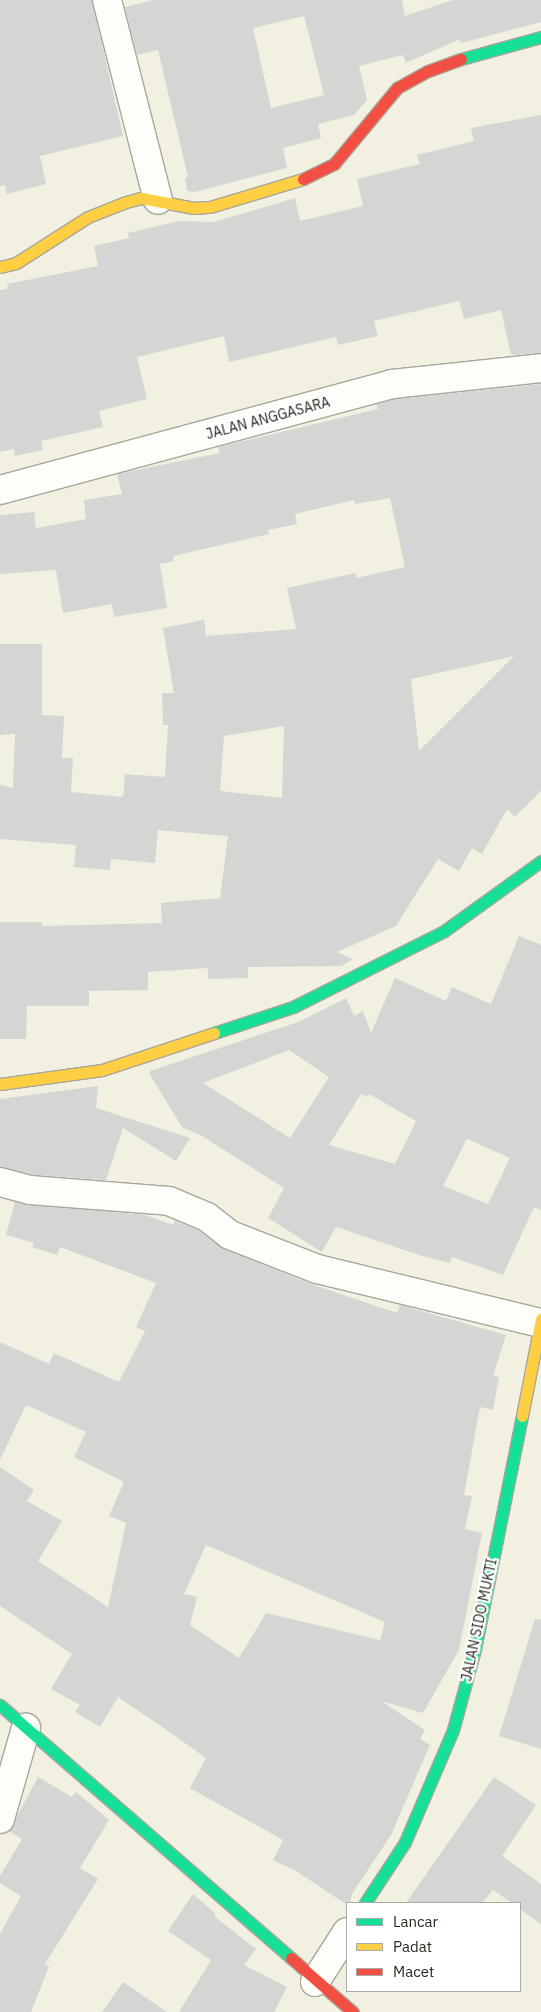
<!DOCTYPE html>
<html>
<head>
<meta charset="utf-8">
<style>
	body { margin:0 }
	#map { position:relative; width:541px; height:2012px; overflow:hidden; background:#f2f0e1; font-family:"IBM Plex Sans",sans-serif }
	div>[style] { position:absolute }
	.building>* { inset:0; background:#d3d6d3 }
	.roads { filter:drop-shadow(1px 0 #a8a69b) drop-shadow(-1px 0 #a8a69b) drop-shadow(0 1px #a8a69b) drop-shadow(0 -1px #a8a69b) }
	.street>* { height:28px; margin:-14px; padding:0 14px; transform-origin:14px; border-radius:14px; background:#fdfdfa }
	.fast>* { height:11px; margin:-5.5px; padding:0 5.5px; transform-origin:5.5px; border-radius:5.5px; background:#16e098 }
	.slow>* { height:11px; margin:-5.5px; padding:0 5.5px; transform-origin:5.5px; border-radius:5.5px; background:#ffcf43 }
	.jam>* { height:11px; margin:-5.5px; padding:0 5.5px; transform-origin:5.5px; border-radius:5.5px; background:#f24e42 }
	span { translate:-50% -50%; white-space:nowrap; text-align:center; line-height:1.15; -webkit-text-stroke:4.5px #fff; paint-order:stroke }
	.street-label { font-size:14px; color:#29281f }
	.legend { position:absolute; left:346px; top:1902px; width:175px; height:90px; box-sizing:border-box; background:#fff; border:1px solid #a9a9a5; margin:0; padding:6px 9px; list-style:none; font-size:15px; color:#29281f }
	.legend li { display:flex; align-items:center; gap:10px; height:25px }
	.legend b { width:25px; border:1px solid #a9a9a5 }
</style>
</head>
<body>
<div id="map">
	<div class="building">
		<div style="clip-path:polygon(0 0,92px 0,123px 136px,40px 156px,46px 184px,7px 194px,5px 185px,0 186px)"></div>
		<div style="clip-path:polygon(evenodd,153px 0,402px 0,405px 16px,453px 0,541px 0,541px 22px,461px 43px,460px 39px,406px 63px,403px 55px,359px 66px,367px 100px,354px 115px,318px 124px,321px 138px,283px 148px,287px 168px,195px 192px,187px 191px,185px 178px,188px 177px,158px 50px,137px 55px,125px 7px,153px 0,304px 16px,324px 95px,271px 108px,253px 28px,304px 16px)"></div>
		<div style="clip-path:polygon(541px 115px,541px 353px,511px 355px,501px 310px,464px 319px,459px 301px,374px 321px,378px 336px,338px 345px,336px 337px,229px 362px,224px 336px,137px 357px,147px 399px,99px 411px,103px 427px,41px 441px,43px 450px,15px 456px,14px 449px,0 452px,0 290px,8px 289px,7px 284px,98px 266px,94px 246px,129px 238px,128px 233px,179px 221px,214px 222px,295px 198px,300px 221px,363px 206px,357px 179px,420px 164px,417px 155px,474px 141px,471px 128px)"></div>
		<div style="clip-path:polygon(evenodd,541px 384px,541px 791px,515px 817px,507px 809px,482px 854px,472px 848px,459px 871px,438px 859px,396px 926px,337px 952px,353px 959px,341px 966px,248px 967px,248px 978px,208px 979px,208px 968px,148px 972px,148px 990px,89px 991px,89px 1006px,27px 1006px,26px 1039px,0 1039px,0 922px,42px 922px,42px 926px,162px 923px,161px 903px,220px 898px,228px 836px,158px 830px,155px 863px,111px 859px,110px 870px,74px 867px,76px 845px,0 839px,0 785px,13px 788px,15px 734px,0 735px,0 644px,42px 644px,42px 715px,64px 716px,62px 758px,73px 758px,71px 792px,123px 797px,125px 774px,165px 777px,168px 725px,163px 725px,162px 693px,174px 693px,163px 628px,204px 620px,206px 636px,296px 629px,287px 588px,355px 573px,356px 578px,405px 567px,390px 498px,355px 504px,354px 500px,295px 514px,297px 524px,268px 530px,269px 534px,173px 556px,174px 561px,160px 564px,167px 608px,114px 617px,112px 604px,63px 613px,56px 570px,0 574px,0 515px,34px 512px,36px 528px,86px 519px,84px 500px,122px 494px,117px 474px,220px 453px,218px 447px,378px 409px,376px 404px,395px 399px,541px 384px,514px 656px,419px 751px,411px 679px,514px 656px,541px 384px,284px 726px,282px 798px,220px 791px,224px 736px,284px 726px)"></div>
		<div style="clip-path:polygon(evenodd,519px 936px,541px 945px,541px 1210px,534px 1207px,503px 1275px,452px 1257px,450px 1263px,422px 1256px,336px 1227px,322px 1252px,268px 1218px,284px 1188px,202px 1136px,182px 1127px,150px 1075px,150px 1071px,298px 1022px,346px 998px,354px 1016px,363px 1011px,371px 1033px,395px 978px,446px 1001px,452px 987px,491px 1004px,519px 936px,289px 1050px,329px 1077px,290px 1138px,203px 1083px,289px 1050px,519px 936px,361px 1094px,367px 1097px,369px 1094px,416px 1121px,395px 1164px,329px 1145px,361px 1094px,519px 936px,467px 1139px,510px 1158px,488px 1204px,443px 1186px,467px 1139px)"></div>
		<div style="clip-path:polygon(98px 1086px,96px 1108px,190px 1138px,176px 1161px,123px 1128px,106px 1180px,33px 1175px,0 1167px,0 1099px)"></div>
		<div style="clip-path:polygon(evenodd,15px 1202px,145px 1215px,173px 1225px,175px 1221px,198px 1230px,224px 1249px,311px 1284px,397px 1313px,400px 1305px,506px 1335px,493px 1376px,499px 1377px,493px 1410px,480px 1407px,464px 1495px,472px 1496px,465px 1529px,482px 1533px,459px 1650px,423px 1713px,381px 1701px,425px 1730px,420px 1739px,430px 1745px,391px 1835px,352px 1894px,350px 1903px,344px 1903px,296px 1871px,273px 1860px,283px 1840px,190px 1788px,206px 1758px,171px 1733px,118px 1697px,100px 1727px,75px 1712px,80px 1705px,51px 1689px,72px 1654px,0 1606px,0 1467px,34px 1490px,27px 1501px,62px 1521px,38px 1561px,108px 1607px,126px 1523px,109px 1516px,124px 1482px,74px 1457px,86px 1432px,26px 1405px,0 1460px,0 1342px,49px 1364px,54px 1353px,119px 1382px,145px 1331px,136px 1327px,156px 1283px,60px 1247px,57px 1255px,32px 1247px,34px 1243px,6px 1235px,15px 1202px,206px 1545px,385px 1622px,380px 1640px,266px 1613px,239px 1658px,190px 1625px,197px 1597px,184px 1594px,206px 1545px)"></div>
		<div style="clip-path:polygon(535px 1619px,541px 1620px,541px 1749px,499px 1736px)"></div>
		<div style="clip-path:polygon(38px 1777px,72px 1797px,76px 1792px,109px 1820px,80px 1868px,98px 1879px,45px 1964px,49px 1966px,31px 2012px,0 2012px,0 1934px,21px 1896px,0 1883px,0 1876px,22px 1839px,9px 1831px)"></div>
		<div style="clip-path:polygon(494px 1777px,536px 1805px,502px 1856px,541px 1884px,541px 1924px,520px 1909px,520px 1903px,512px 1903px,493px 1890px,482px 1903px,406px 1903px)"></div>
		<div style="clip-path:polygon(193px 1894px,216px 1914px,214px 1916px,256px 1949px,244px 1965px,287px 1987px,274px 2012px,179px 2012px,211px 1960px,168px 1931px)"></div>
		<div style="clip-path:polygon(123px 1982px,167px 2012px,102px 2012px)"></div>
	</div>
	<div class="roads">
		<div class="street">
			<div style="left:107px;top:0;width:206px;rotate:75.7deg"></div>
			<div style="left:0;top:490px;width:406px;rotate:-15.1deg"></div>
			<div style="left:392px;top:384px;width:150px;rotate:-6.1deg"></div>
			<div style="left:0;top:1182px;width:31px;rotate:15deg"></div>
			<div style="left:30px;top:1190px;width:139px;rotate:4.5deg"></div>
			<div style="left:169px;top:1201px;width:41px;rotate:22.8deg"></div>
			<div style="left:207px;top:1217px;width:29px;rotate:38deg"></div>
			<div style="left:230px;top:1235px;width:93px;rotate:21.3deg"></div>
			<div style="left:317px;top:1269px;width:229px;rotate:13.6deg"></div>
			<div style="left:0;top:1819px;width:95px;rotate:-74.1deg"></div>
			<div style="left:315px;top:1982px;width:59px;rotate:-57.4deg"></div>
		</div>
		<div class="fast">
			<div style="left:461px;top:59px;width:83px;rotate:-15.4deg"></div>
			<div style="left:214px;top:1033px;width:83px;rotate:-18.2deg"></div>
			<div style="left:293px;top:1007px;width:169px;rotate:-26.7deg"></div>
			<div style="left:444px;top:931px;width:120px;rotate:-35.8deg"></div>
			<div style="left:0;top:1705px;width:386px;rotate:41deg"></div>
			<div style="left:365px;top:1903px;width:73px;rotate:-56.7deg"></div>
			<div style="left:405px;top:1842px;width:122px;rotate:-66.8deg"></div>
			<div style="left:453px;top:1730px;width:84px;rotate:-74.8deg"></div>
			<div style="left:475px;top:1649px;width:238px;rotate:-78.6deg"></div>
		</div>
		<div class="slow">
			<div style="left:0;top:267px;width:16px;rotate:-14deg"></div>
			<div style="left:16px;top:263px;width:85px;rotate:-32.6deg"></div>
			<div style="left:88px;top:217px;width:41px;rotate:-21.5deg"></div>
			<div style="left:126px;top:202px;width:16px;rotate:-15deg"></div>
			<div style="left:141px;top:198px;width:54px;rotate:10.7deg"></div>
			<div style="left:194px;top:208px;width:16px;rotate:-4deg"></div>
			<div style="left:210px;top:207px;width:97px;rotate:-16.8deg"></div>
			<div style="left:0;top:1084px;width:103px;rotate:-7.8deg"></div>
			<div style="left:102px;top:1070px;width:118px;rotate:-18.3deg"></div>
			<div style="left:522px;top:1416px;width:99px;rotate:-78.9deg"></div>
		</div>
		<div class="jam">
			<div style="left:303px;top:179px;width:34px;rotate:-26deg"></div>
			<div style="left:334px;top:164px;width:99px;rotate:-50.3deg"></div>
			<div style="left:397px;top:88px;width:35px;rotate:-29deg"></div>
			<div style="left:428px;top:71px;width:35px;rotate:-20deg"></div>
			<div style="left:291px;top:1958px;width:82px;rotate:41.1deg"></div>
		</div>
	</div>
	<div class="street-label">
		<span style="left:268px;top:418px;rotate:-15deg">JALAN ANGGASARA</span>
		<span style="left:479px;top:1620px;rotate:-78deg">JALAN SIDO MUKTI</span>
	</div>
	<ul class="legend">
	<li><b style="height:6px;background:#16e098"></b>Lancar</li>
	<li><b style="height:6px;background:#ffcf43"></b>Padat</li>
	<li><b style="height:6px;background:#f24e42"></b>Macet</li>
	</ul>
</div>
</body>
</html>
